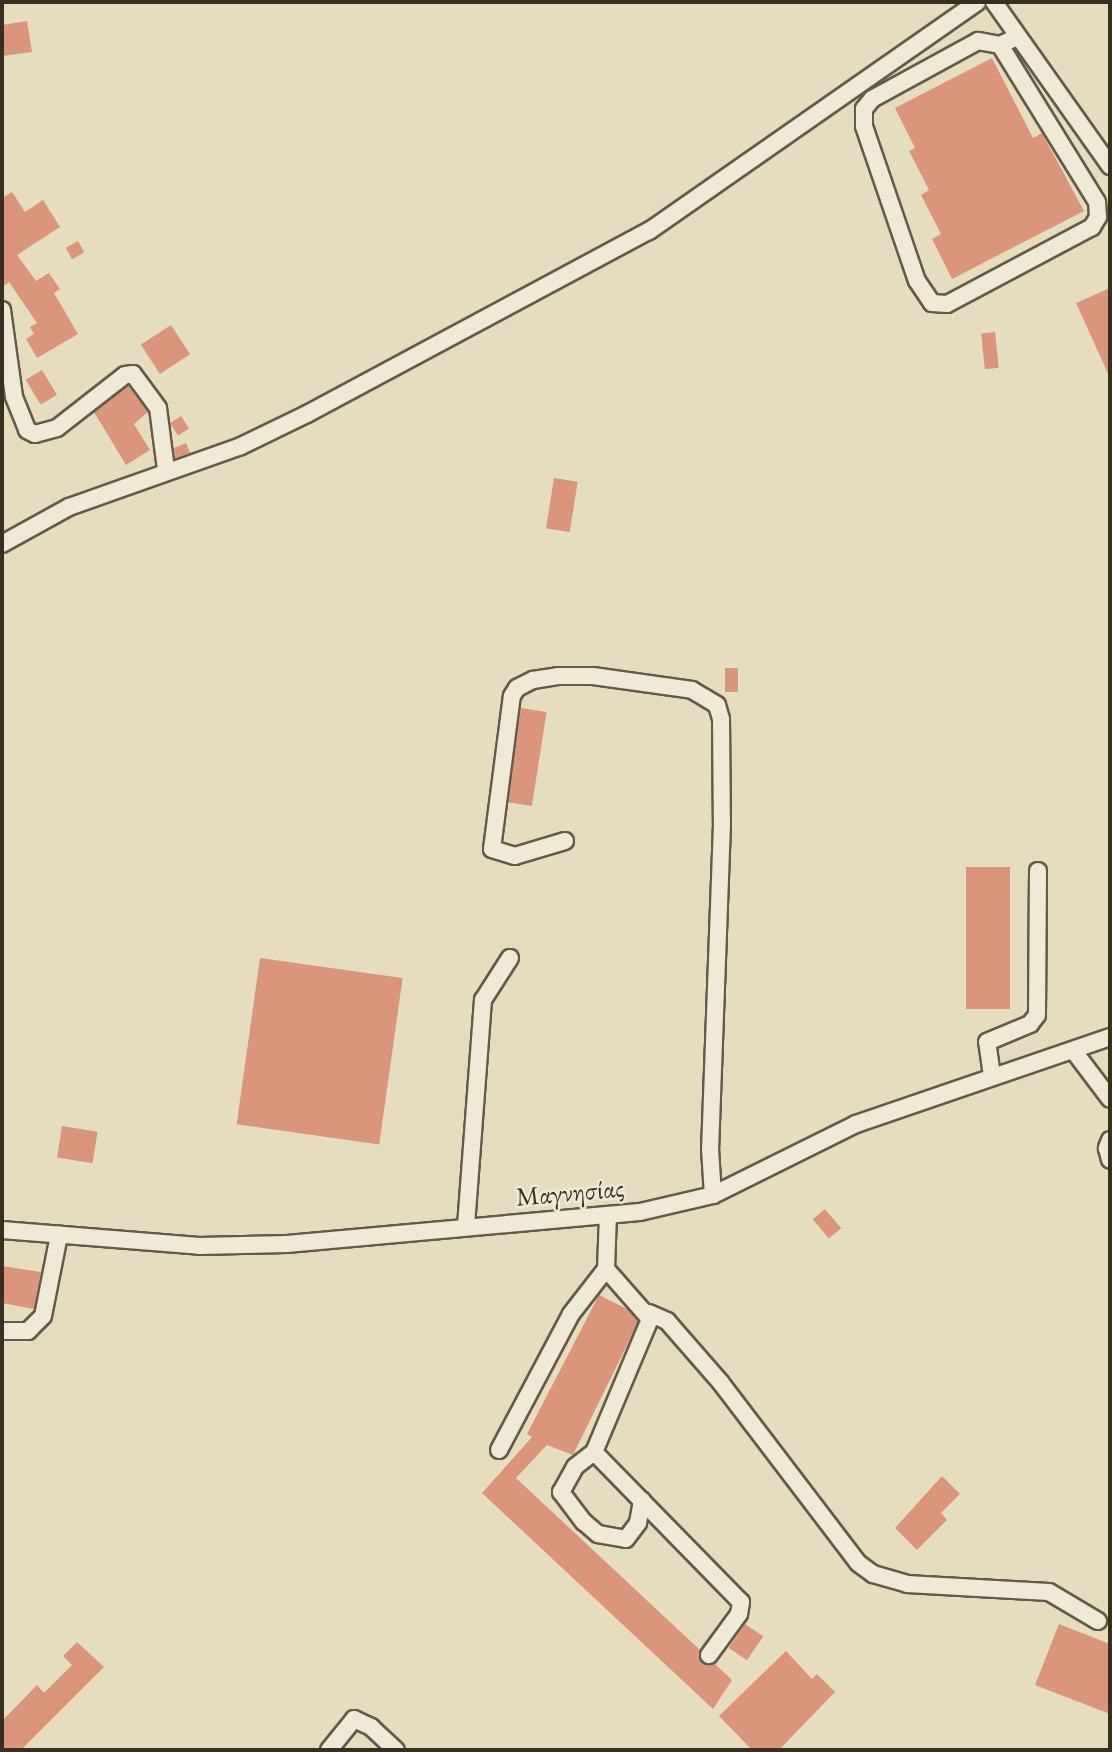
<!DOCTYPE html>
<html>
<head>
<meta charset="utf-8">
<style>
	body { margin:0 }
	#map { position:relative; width:1112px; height:1752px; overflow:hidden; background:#e6ddbe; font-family:"EB Garamond",serif }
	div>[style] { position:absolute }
	.building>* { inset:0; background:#da967b; transform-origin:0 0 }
	.roads { filter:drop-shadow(2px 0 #645a48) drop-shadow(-2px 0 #645a48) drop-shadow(0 2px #645a48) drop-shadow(0 -2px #645a48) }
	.minor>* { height:16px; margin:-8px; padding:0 8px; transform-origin:8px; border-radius:8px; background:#efe9d5 }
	span { translate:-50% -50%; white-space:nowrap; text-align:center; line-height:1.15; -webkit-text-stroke:5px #efe9d5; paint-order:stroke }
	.street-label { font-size:26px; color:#392f21 }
	.frame { position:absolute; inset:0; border:4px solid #392f21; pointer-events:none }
</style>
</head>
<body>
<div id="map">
	<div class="building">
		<div style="clip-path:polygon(27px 21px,32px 52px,2px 56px,2px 25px)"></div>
		<div style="clip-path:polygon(992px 58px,1033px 138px,1042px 133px,1084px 211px,952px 279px,932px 239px,941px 234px,921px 195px,929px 190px,909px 151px,915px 148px,895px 108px)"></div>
		<div style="clip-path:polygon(12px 192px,25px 212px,43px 200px,60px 227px,17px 255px,36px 281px,49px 273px,60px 289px,54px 293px,78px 334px,37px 358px,26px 339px,34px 334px,30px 327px,37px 323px,9px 282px,2px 287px,2px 198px)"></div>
		<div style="left:78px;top:241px;width:13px;height:14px;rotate:61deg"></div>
		<div style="clip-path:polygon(1110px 288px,1110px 378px,1076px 303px)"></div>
		<div style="left:171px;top:325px;width:35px;height:36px;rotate:57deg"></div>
		<div style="left:995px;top:332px;width:36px;height:14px;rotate:84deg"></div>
		<div style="left:42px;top:370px;width:29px;height:19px;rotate:59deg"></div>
		<div style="clip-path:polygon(128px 386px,148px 412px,134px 424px,150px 450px,126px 465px,94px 412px)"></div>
		<div style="left:181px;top:416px;width:15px;height:13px;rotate:58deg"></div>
		<div style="clip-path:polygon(186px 443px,190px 453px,175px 458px,174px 448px)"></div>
		<div style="left:554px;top:478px;width:24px;height:51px;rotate:9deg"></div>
		<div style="left:725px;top:668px;width:13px;height:24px"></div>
		<div style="left:521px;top:708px;width:26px;height:95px;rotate:9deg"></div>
		<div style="left:966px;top:867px;width:44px;height:142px"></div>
		<div style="left:260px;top:958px;width:144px;height:168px;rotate:8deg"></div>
		<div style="left:62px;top:1126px;width:36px;height:32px;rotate:9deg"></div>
		<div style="left:825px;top:1209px;width:25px;height:16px;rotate:50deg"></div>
		<div style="clip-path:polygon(2px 1266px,41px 1272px,34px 1309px,2px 1303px)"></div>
		<div style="clip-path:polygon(599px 1295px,627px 1309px,638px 1321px,632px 1335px,573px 1455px,547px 1445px,516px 1478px,700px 1650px,702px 1663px,715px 1664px,732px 1680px,713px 1709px,482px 1493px,532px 1437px,527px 1434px)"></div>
		<div style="clip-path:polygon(942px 1476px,960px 1494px,941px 1513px,947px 1520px,917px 1550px,895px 1528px)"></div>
		<div style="left:745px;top:1624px;width:22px;height:29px;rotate:34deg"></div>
		<div style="clip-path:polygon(1059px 1624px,1110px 1644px,1110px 1714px,1035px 1685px)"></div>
		<div style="clip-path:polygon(77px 1642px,104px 1667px,21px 1750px,2px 1750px,2px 1721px,37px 1685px,44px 1693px,72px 1665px,63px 1656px)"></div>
		<div style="clip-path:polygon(786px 1651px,812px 1679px,817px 1674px,835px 1692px,779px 1750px,752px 1750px,719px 1716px)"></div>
	</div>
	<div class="roads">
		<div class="minor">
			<div style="left:994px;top:2px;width:201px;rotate:54.7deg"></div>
			<div style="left:1000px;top:45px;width:185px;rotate:58.3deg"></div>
			<div style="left:1097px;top:202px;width:15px;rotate:86deg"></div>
			<div style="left:1098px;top:217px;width:12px;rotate:121deg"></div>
			<div style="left:1092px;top:227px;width:164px;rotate:152deg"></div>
			<div style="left:947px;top:304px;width:15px;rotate:-176deg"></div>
			<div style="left:932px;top:303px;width:27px;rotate:-124deg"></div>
			<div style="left:917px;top:281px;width:164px;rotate:-108.9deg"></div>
			<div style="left:864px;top:126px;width:17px;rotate:-90deg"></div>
			<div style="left:864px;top:109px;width:13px;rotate:-51deg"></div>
			<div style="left:872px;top:99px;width:121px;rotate:-28.7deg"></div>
			<div style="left:978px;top:41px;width:22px;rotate:10deg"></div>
			<div style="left:1000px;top:45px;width:17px;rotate:-25deg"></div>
			<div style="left:2px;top:310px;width:88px;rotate:82.1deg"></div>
			<div style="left:14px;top:397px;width:35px;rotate:68deg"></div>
			<div style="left:27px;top:430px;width:9px;rotate:27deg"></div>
			<div style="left:35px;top:434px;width:23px;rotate:-15deg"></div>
			<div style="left:57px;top:428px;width:86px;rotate:-37.9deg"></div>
			<div style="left:125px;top:375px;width:8px;rotate:-7deg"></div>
			<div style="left:133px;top:374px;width:42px;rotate:53.7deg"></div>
			<div style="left:158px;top:408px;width:63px;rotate:82.6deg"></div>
			<div style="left:2px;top:544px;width:77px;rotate:-28.9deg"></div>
			<div style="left:69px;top:507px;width:182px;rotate:-19.5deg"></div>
			<div style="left:241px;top:446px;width:73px;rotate:-25.9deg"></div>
			<div style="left:307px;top:414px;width:388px;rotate:-28.2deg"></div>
			<div style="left:649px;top:231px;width:400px;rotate:-34.9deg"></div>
			<div style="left:565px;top:841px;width:52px;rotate:163.3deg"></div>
			<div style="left:515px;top:856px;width:24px;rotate:-163deg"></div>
			<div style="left:492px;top:849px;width:154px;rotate:-82.6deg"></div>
			<div style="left:512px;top:696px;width:9px;rotate:-58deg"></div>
			<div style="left:517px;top:688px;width:18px;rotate:-27deg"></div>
			<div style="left:533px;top:680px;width:25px;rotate:-9deg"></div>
			<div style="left:558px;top:676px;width:35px"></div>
			<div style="left:593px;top:676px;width:100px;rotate:8deg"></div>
			<div style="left:692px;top:690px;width:29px;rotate:31deg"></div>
			<div style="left:717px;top:705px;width:15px;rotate:74deg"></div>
			<div style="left:721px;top:719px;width:105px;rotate:89.5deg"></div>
			<div style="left:722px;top:824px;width:325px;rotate:92.1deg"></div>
			<div style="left:710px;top:1149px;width:46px;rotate:86.3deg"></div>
			<div style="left:1073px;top:1050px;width:61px;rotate:52.9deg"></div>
			<div style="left:992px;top:1076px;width:34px;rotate:-98deg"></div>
			<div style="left:987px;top:1042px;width:47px;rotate:-22.7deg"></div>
			<div style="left:1030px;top:1024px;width:11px;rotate:-52deg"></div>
			<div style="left:1037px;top:1015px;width:144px;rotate:-89.6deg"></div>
			<div style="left:1110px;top:1140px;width:9px;rotate:111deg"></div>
			<div style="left:1107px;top:1148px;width:12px;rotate:76deg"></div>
			<div style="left:466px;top:1226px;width:227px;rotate:-85.7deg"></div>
			<div style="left:483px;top:1000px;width:50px;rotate:-57.3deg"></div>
			<div style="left:2px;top:1230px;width:198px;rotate:4.6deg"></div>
			<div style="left:199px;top:1246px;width:88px;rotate:-1.3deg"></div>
			<div style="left:287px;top:1244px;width:354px;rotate:-5.2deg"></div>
			<div style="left:640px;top:1212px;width:75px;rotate:-13.1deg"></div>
			<div style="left:713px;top:1195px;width:160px;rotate:-26.4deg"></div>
			<div style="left:856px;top:1124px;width:268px;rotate:-18.9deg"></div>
			<div style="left:606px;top:1269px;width:67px;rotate:48.7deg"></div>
			<div style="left:650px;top:1319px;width:144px;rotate:112.8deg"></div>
			<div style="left:594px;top:1452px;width:210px;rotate:45.6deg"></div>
			<div style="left:741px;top:1602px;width:12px;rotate:99deg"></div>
			<div style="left:739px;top:1614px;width:51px;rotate:126.2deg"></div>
			<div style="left:649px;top:1313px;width:20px;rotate:24deg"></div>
			<div style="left:667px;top:1321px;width:82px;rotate:48.9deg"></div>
			<div style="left:721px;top:1383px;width:226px;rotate:52.7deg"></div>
			<div style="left:858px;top:1563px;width:19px;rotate:36deg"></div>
			<div style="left:873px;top:1574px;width:35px;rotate:16deg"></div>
			<div style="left:907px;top:1584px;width:142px;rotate:3.2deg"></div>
			<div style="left:1049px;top:1592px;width:57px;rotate:30.6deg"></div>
			<div style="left:2px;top:1331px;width:26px"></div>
			<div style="left:28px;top:1331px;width:21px;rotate:-45deg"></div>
			<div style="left:43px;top:1316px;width:83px;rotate:-78.8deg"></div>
			<div style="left:499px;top:1450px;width:154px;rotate:-62.1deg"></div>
			<div style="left:571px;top:1314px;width:57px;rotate:-52.1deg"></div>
			<div style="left:606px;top:1269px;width:54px;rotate:-87.9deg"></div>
			<div style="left:594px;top:1452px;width:24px;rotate:142deg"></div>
			<div style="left:575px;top:1467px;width:29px;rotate:119deg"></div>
			<div style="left:561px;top:1492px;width:38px;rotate:53deg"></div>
			<div style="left:584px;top:1522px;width:18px;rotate:41deg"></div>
			<div style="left:598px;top:1534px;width:28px;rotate:10deg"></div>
			<div style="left:626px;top:1539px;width:20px;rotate:-53deg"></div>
			<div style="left:638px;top:1523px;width:23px;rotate:-80deg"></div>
			<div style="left:329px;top:1750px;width:40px;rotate:-51deg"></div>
			<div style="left:354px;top:1719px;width:19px;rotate:25deg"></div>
			<div style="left:371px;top:1727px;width:34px;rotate:43deg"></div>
		</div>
	</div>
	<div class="street-label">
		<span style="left:570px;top:1193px;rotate:-5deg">Μαγνησίας</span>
	</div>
	<div class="frame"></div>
</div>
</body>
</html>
